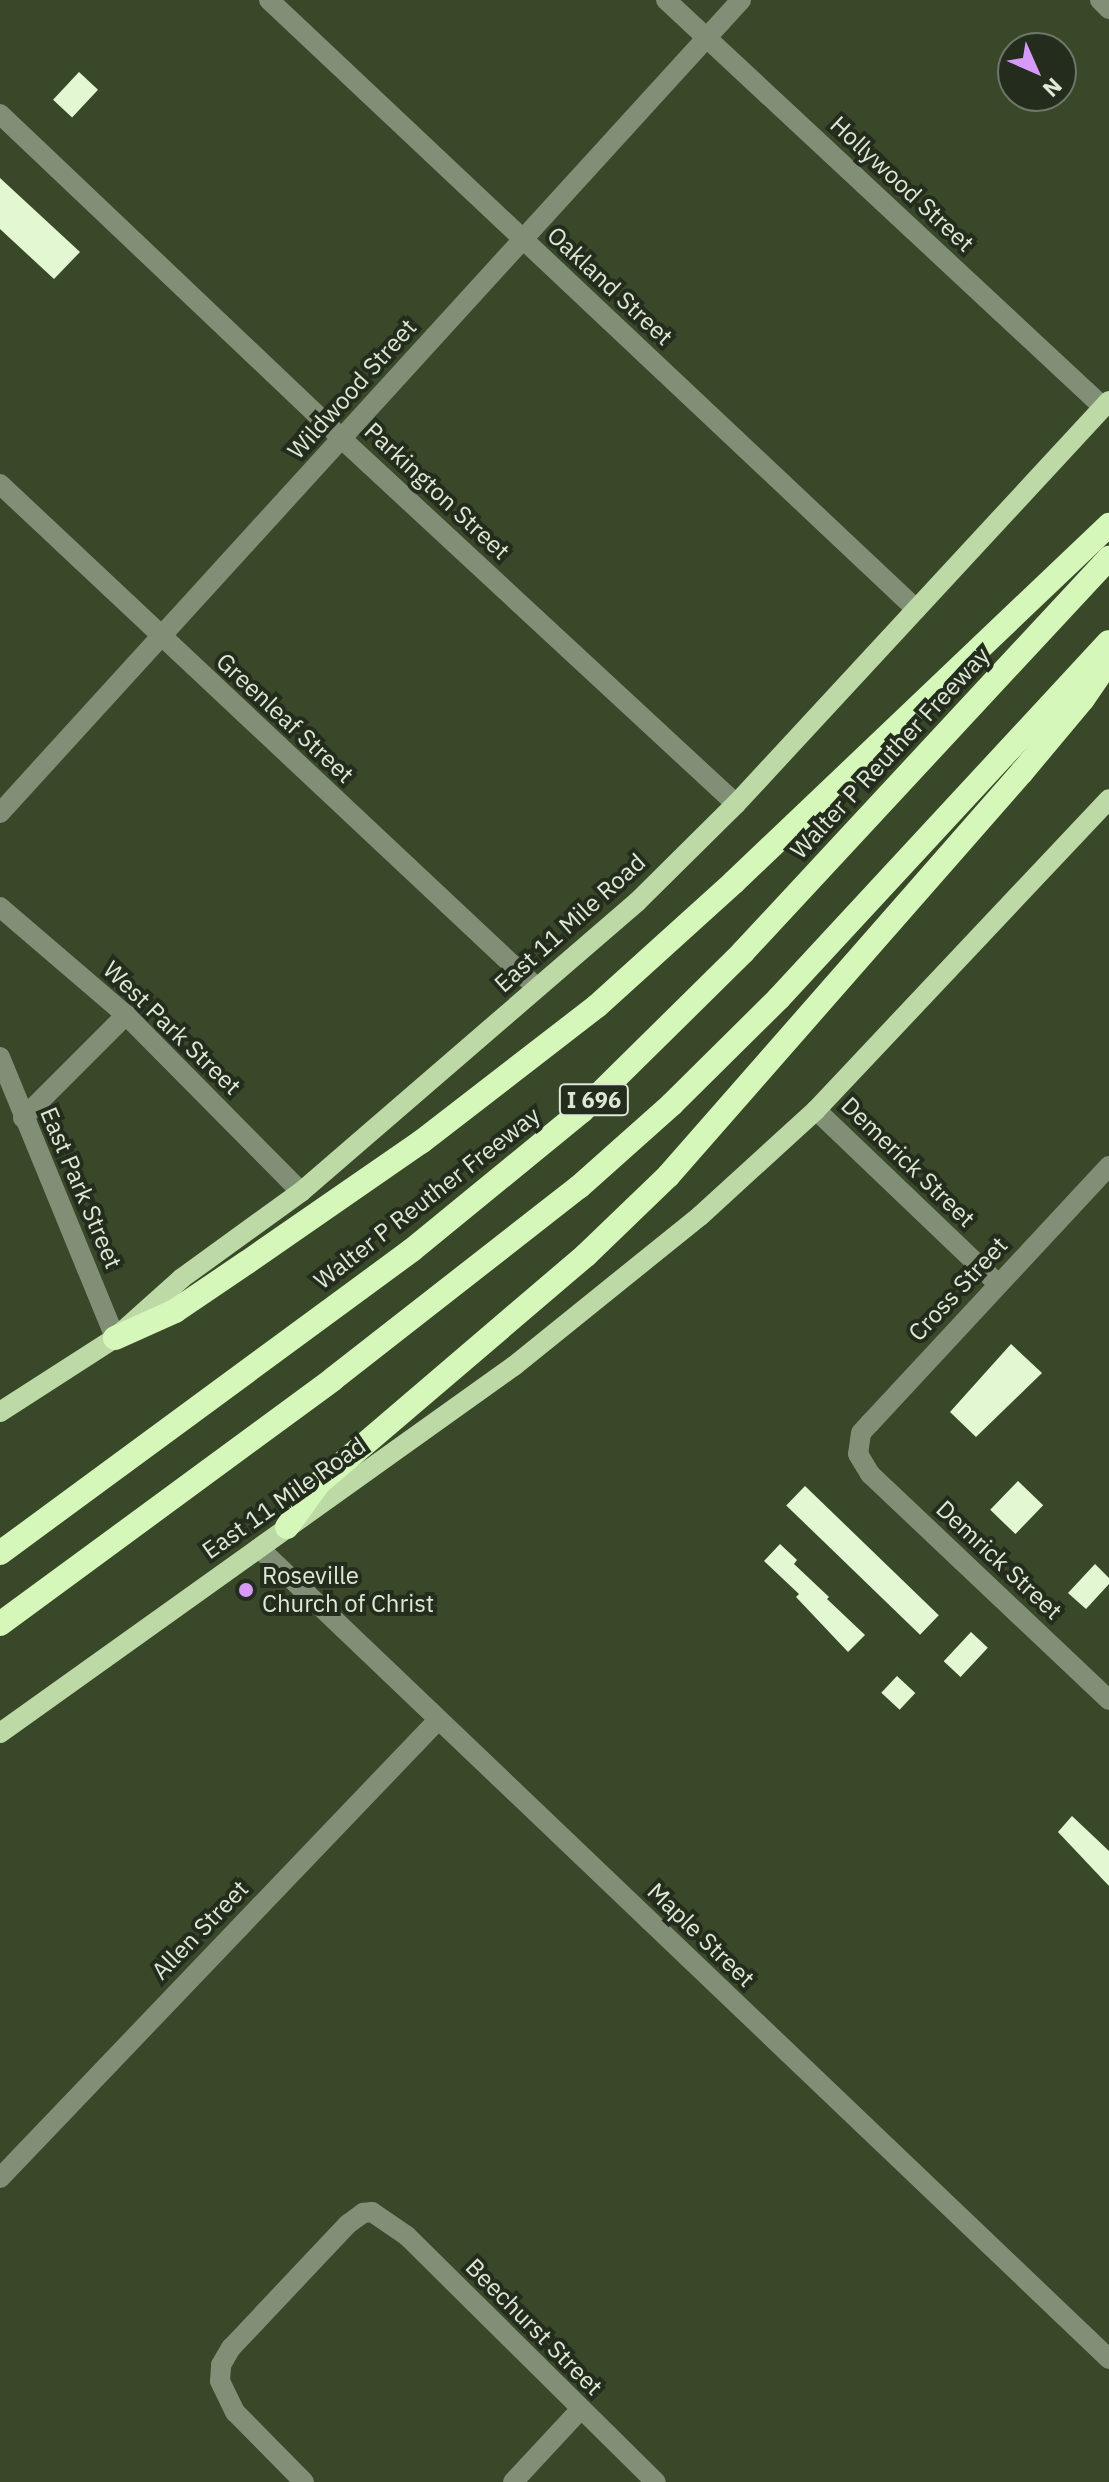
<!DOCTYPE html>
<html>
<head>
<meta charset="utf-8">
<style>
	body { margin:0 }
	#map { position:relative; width:1109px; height:2482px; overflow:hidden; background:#384829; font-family:"IBM Plex Sans",sans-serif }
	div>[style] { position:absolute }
	.building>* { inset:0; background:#e3f8d2; transform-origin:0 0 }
	.minor>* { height:20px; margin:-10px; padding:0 10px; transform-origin:10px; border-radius:10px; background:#818f76 }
	.major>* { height:20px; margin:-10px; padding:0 10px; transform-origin:10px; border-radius:10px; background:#bdd9a6 }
	.highway>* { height:24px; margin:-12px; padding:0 12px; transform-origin:12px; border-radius:12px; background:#d5f7b9 }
	.dots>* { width:22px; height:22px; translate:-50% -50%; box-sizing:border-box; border:4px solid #242c1e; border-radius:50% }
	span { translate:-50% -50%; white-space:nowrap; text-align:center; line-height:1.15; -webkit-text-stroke:8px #242c1e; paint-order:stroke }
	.shield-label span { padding:2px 6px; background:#242c1e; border:2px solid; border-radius:6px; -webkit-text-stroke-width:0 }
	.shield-label { font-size:22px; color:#dde8d5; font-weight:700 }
	.street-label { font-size:24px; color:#dde8d5 }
	.poi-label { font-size:24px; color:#dde8d5 }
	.left { translate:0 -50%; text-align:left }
	.north { position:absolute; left:997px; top:32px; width:80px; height:80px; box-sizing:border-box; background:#242c1e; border:2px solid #6e7767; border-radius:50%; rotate:135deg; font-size:22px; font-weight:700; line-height:32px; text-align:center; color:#dde8d5 }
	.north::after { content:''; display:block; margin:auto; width:28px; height:36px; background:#d69bfa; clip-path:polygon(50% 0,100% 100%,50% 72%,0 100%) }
</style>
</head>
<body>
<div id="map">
	<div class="building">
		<div style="left:79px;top:72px;width:26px;height:38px;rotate:43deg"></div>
		<div style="clip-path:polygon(0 178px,80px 252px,54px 279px,0 229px)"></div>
		<div style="clip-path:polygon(1011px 1344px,1042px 1373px,976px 1437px,950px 1412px)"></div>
		<div style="left:1018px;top:1481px;width:35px;height:40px;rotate:44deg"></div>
		<div style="left:805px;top:1486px;width:186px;height:27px;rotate:44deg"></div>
		<div style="clip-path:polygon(780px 1544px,797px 1560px,794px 1564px,829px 1597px,827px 1599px,865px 1635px,848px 1652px,796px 1597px,799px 1594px,764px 1561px)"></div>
		<div style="clip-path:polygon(1095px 1564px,1109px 1578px,1109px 1584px,1086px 1609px,1068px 1593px)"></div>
		<div style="left:971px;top:1632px;width:23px;height:40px;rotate:43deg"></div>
		<div style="left:897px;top:1676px;width:25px;height:23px;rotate:43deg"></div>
		<div style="clip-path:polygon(1072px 1816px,1109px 1851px,1109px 1886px,1058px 1832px)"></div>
	</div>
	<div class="minor">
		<div style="left:269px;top:0;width:889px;rotate:43.27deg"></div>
		<div style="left:666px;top:0;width:597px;rotate:42.96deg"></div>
		<div style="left:1100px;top:0;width:13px;rotate:45deg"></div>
		<div style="left:0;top:114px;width:472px;rotate:43.5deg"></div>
		<div style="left:342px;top:439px;width:537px;rotate:42.81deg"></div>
		<div style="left:0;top:484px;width:736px;rotate:43.18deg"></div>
		<div style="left:0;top:813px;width:1100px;rotate:-47.65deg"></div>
		<div style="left:0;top:907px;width:166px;rotate:40.6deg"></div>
		<div style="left:126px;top:1015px;width:249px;rotate:45.3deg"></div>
		<div style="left:0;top:1057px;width:304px;rotate:67.7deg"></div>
		<div style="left:816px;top:1110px;width:252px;rotate:43.7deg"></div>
		<div style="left:23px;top:1118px;width:146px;rotate:-45deg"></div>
		<div style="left:1109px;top:1166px;width:351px;rotate:132.9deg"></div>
		<div style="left:870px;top:1423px;width:13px;rotate:132deg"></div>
		<div style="left:861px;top:1433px;width:21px;rotate:98deg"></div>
		<div style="left:858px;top:1454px;width:23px;rotate:59deg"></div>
		<div style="left:870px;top:1474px;width:329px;rotate:43.4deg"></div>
		<div style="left:259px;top:1548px;width:1175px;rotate:43.65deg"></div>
		<div style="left:0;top:2178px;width:634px;rotate:-46.28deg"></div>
		<div style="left:304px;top:2482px;width:98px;rotate:-134.6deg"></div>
		<div style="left:235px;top:2412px;width:34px;rotate:-116deg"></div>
		<div style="left:220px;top:2381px;width:16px;rotate:-86deg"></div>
		<div style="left:221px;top:2365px;width:20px;rotate:-60deg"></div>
		<div style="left:231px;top:2348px;width:170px;rotate:-46.7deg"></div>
		<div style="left:348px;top:2224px;width:19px;rotate:-36deg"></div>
		<div style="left:363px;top:2213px;width:9px;rotate:-6deg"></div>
		<div style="left:372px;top:2212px;width:42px;rotate:34.4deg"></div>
		<div style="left:407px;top:2236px;width:350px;rotate:44.7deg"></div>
		<div style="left:513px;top:2482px;width:98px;rotate:-47.1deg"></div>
	</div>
	<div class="major">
		<div style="left:0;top:1412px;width:137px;rotate:-32.8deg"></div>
		<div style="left:115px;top:1338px;width:90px;rotate:-41.8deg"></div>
		<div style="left:182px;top:1278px;width:147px;rotate:-35.9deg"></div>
		<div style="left:301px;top:1192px;width:444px;rotate:-40.8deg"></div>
		<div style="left:637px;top:902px;width:139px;rotate:-44.7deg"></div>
		<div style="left:736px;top:804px;width:549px;rotate:-47.21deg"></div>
		<div style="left:0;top:1733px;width:632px;rotate:-35.53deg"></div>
		<div style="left:514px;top:1366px;width:239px;rotate:-38.9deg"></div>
		<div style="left:700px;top:1216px;width:157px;rotate:-42.4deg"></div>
		<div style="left:816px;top:1110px;width:427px;rotate:-46.7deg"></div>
	</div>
	<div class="highway">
		<div style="left:115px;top:1338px;width:66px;rotate:-24.2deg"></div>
		<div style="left:175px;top:1311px;width:86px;rotate:-34.1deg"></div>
		<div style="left:246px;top:1263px;width:213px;rotate:-34.7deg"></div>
		<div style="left:421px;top:1142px;width:222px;rotate:-37.7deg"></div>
		<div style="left:597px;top:1006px;width:185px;rotate:-42.1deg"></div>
		<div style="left:734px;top:882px;width:518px;rotate:-43.59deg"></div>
		<div style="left:287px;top:1527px;width:54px;rotate:-54deg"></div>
		<div style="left:319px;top:1483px;width:351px;rotate:-40.5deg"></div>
		<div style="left:586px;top:1255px;width:114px;rotate:-43.9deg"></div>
		<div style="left:668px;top:1176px;width:537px;rotate:-48.77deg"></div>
		<div style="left:1022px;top:772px;width:95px;rotate:-50.1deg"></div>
		<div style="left:1083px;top:699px;width:46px;rotate:-55.6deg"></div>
		<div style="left:0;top:1553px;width:511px;rotate:-36.33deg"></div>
		<div style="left:412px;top:1250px;width:220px;rotate:-39.3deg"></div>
		<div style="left:582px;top:1111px;width:226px;rotate:-44.6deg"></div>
		<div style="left:743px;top:952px;width:538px;rotate:-47.11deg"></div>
		<div style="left:0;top:1624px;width:413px;rotate:-36.3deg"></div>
		<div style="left:333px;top:1379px;width:312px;rotate:-38deg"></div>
		<div style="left:579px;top:1187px;width:125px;rotate:-41.7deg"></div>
		<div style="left:672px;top:1104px;width:151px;rotate:-44.7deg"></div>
		<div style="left:779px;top:998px;width:485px;rotate:-47.2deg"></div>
	</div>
	<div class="dots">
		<div style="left:246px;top:1590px;background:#d69bfa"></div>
	</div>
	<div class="shield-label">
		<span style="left:594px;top:1100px">I 696</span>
	</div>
	<div class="street-label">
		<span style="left:902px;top:184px;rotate:43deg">Hollywood Street</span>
		<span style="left:610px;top:286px;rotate:43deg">Oakland Street</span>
		<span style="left:352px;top:389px;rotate:-48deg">Wildwood Street</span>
		<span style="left:437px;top:491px;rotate:43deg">Parkington Street</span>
		<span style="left:285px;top:718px;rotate:43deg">Greenleaf Street</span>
		<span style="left:890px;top:753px;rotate:-47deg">Walter P Reuther Freeway</span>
		<span style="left:570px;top:923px;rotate:-42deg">East 11 Mile Road</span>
		<span style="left:172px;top:1028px;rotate:44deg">West Park Street</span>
		<span style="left:908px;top:1162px;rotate:44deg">Demerick Street</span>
		<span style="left:81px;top:1188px;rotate:67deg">East Park Street</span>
		<span style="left:427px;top:1198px;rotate:-38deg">Walter P Reuther Freeway</span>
		<span style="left:958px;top:1289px;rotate:-47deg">Cross Street</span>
		<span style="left:284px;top:1498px;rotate:-35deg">East 11 Mile Road</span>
		<span style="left:999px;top:1560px;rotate:43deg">Demrick Street</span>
		<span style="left:200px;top:1930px;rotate:-46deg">Allen Street</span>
		<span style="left:701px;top:1935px;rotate:44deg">Maple Street</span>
		<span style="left:534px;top:2327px;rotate:45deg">Beechurst Street</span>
	</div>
	<div class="poi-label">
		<span class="left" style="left:262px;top:1590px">Roseville<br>Church of Christ</span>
	</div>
	<div class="north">N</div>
</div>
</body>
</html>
